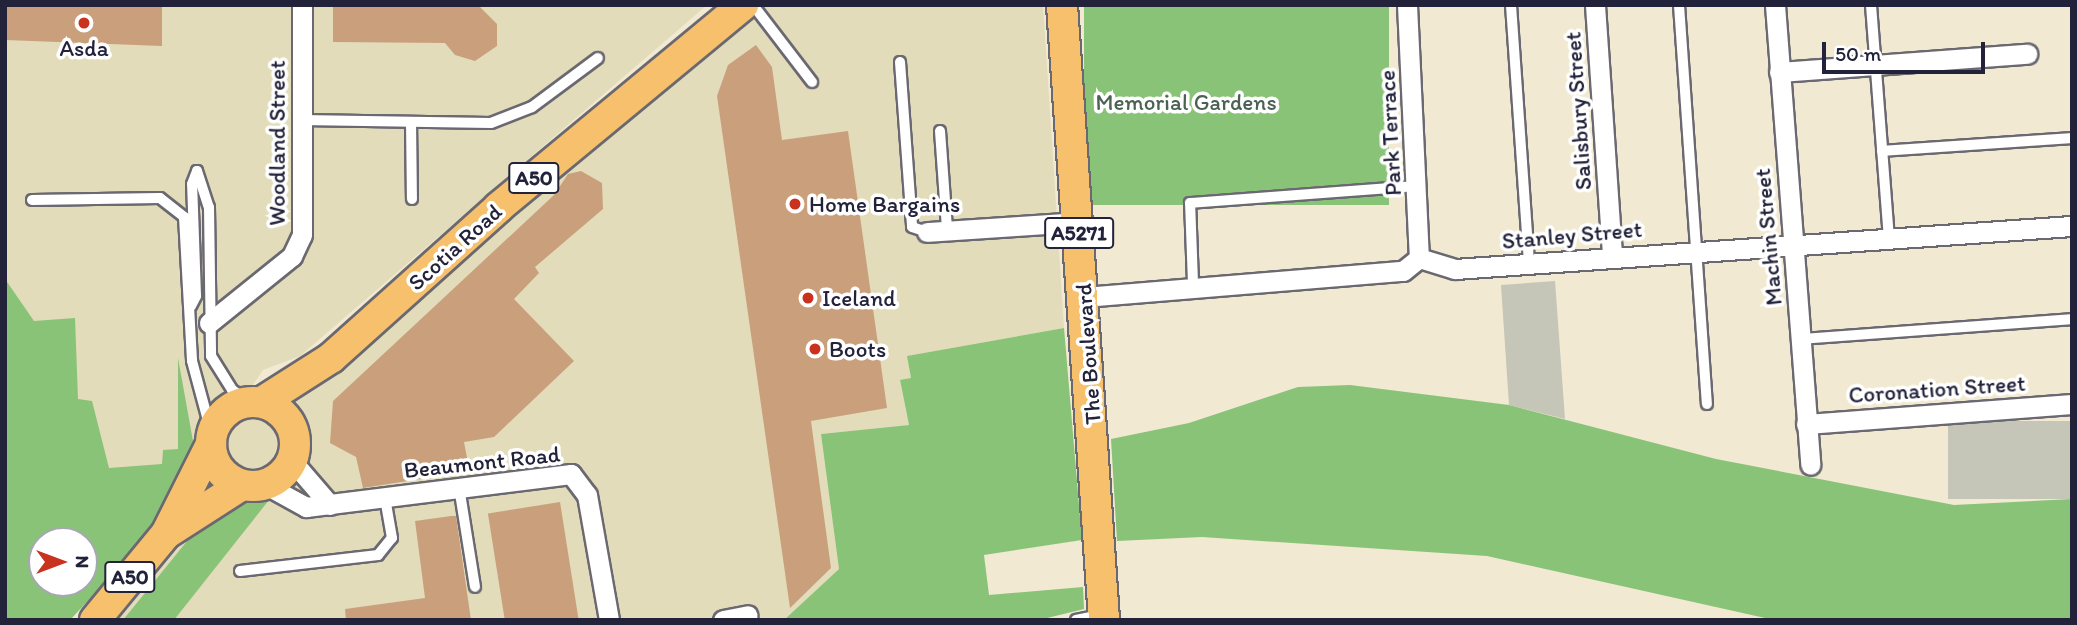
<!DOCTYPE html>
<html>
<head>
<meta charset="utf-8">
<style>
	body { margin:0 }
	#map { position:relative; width:2077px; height:625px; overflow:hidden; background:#f1e9d1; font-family:Itim,sans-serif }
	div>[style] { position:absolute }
	.built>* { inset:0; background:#e2dcba }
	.industrial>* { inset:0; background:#c5c5b8; transform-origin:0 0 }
	.green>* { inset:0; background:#89c378; transform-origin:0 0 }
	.building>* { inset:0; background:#caa07c; transform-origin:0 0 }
	.roads { filter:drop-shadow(2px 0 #6a6870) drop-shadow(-2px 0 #6a6870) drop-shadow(0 2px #6a6870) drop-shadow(0 -2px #6a6870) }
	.lane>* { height:10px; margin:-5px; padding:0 5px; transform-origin:5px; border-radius:5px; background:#fff }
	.street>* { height:19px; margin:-9.5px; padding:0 9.5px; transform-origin:9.5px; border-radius:9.5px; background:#fff }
	.primary>* { height:30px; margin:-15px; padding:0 15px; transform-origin:15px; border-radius:15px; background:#f7c06c }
	.primary>.ring { margin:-15px; padding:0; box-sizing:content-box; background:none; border:30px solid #f7c06c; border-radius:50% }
	.dots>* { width:19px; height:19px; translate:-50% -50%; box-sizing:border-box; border:4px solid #fff; border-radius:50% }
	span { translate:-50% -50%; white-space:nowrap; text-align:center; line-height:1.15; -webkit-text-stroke:7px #fff; paint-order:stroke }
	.shield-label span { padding:2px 5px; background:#fff; border:2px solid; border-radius:5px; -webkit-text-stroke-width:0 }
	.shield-label { font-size:21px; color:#22223b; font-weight:700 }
	.poi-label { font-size:23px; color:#22223b }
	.left { translate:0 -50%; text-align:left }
	.park-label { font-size:23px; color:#4b6253 }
	.street-label { font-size:23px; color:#22223b }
	.frame { position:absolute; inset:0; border:7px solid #22223b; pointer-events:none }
	.north { position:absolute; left:28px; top:527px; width:70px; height:70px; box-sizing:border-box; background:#fff; border:2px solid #a7a7b1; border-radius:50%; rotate:90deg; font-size:19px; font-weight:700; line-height:28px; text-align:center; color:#22223b }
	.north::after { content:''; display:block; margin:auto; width:24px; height:32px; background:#c8321e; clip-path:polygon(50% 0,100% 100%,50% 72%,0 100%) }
	.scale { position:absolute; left:1822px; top:42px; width:163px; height:32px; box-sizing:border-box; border:4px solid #22223b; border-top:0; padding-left:9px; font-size:21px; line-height:24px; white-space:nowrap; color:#22223b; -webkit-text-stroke:5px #fff; paint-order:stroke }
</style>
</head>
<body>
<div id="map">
	<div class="built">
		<div style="clip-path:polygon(evenodd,5px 5px,707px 5px,300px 356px,263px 370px,240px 404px,263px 402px,744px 5px,1043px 5px,1064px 328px,908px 356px,911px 378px,900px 381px,909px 425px,821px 434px,839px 569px,784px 620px,95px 620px,198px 462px,137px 548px,70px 620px,5px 620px,5px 5px,42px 541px,84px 541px,84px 583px,42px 583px,42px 541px)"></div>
	</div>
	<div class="industrial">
		<div style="clip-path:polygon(1555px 281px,1565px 419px,1509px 405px,1501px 285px)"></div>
		<div style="left:2072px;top:421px;width:78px;height:124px;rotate:90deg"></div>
	</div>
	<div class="green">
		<div style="left:1084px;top:5px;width:305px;height:200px"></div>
		<div style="clip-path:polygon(evenodd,5px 279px,34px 321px,75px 318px,78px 399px,92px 401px,109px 468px,162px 464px,163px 450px,178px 449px,178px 358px,193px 441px,187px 477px,137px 548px,70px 620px,5px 620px,5px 279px,42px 541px,84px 541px,84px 583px,42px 583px,42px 541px)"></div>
		<div style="clip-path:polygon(1064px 328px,1082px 540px,984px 555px,989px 595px,1083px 587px,1084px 609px,1039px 620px,784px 620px,839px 569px,821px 434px,909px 425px,900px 380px,911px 378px,907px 356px)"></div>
		<div style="clip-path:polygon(1350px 385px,1509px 405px,1716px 459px,1954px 505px,2072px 499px,2072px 620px,1774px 620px,1487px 556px,1202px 537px,1117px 541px,1111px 439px,1189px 423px,1298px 387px)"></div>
		<div style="clip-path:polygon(249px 499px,269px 500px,174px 620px,123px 620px,192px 535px,227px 504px)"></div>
	</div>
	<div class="building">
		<div style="clip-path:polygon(5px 5px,162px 5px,162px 46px,5px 40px)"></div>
		<div style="clip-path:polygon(333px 5px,478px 5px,497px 24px,497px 46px,475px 61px,455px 55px,445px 43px,333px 42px)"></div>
		<div style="clip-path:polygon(756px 45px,772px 67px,782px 140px,848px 131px,887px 408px,811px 421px,831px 568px,790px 608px,717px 96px,728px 65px)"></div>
		<div style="clip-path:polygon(581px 171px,602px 183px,603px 209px,535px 267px,539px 273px,514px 299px,574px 361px,494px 437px,464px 442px,468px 463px,452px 465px,453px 474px,363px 488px,356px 457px,330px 443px,333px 401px,554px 195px,568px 174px)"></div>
		<div style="left:560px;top:502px;width:120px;height:73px;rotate:81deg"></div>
		<div style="clip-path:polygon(451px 516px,456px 516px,471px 620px,346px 620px,345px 609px,425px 598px,415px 521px)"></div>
	</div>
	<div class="roads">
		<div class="lane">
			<div style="left:753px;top:5px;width:97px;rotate:52.5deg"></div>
			<div style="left:1511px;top:5px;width:259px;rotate:86deg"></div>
			<div style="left:1679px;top:5px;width:400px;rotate:86deg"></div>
			<div style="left:1871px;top:5px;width:237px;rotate:85.6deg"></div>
			<div style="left:900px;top:62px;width:165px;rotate:85.8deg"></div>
			<div style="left:912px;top:227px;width:16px;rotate:18deg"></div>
			<div style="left:301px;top:120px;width:190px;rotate:0.9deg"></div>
			<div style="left:491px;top:123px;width:44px;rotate:-21.3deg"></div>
			<div style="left:532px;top:107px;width:82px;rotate:-36.6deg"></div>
			<div style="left:411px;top:122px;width:77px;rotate:89.3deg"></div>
			<div style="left:940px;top:131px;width:98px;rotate:85.9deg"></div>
			<div style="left:1882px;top:151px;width:190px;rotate:-3.9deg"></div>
			<div style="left:197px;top:171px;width:38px;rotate:72deg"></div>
			<div style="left:209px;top:207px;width:149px;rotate:89.2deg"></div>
			<div style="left:211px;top:356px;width:40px;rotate:58deg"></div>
			<div style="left:232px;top:390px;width:22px;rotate:32deg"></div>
			<div style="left:32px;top:200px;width:128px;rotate:-0.9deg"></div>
			<div style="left:160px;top:198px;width:31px;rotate:38deg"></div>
			<div style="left:184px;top:217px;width:144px;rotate:86.8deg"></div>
			<div style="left:192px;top:361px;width:77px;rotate:74.9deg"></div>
			<div style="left:1193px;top:283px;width:80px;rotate:-92.1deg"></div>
			<div style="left:1190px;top:203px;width:229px;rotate:-4.3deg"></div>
			<div style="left:191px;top:306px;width:11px;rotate:-63deg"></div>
			<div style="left:196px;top:296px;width:112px;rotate:-92deg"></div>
			<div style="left:192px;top:184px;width:14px;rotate:-69deg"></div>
			<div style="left:1801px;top:339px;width:272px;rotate:-4.2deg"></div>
			<div style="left:459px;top:487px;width:101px;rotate:80.9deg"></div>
			<div style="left:240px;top:571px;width:139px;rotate:-6.6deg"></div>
			<div style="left:378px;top:555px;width:22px;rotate:-51deg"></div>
			<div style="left:392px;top:538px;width:41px;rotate:-99.9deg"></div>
			<div style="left:1076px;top:620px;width:25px;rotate:-12deg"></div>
		</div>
		<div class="street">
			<div style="left:1407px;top:5px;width:253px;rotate:87.3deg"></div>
			<div style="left:1595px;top:5px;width:252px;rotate:86.1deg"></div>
			<div style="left:1775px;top:5px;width:461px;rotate:85.6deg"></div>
			<div style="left:1779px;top:72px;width:249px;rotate:-4.2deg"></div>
			<div style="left:927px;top:232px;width:151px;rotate:-3.8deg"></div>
			<div style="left:1419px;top:258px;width:38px;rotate:17deg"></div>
			<div style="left:1455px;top:269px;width:618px;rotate:-3.99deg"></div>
			<div style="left:1084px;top:297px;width:320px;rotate:-4.7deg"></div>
			<div style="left:1403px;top:271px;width:21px;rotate:-39deg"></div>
			<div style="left:209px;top:323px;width:107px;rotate:-38.9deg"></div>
			<div style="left:292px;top:256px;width:23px;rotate:-65deg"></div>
			<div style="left:302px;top:235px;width:230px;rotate:-90deg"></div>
			<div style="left:1806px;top:424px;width:267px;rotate:-4.3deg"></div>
			<div style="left:292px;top:461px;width:58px;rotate:49.2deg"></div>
			<div style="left:266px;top:485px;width:46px;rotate:28.8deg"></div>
			<div style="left:306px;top:507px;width:267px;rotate:-7.1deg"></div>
			<div style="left:571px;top:474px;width:26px;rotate:53deg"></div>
			<div style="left:587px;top:495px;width:127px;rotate:80deg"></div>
			<div style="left:723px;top:620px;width:25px;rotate:-11deg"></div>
		</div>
		<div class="primary">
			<div style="left:1062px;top:5px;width:616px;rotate:86.09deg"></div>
			<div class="ring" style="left:211px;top:402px;width:54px;height:54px"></div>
			<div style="left:262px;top:402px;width:82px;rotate:-32.5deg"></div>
			<div style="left:331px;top:358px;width:226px;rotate:-41.9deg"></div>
			<div style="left:499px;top:207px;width:317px;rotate:-39.6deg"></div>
			<div style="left:169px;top:532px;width:87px;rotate:-32.8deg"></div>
			<div style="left:95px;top:620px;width:112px;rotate:-50.5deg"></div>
			<div style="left:166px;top:534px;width:101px;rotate:-63.4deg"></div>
		</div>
	</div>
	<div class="dots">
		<div style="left:84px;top:23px;background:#c8321e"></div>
		<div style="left:795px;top:204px;background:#c8321e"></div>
		<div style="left:808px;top:298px;background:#c8321e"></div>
		<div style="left:815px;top:349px;background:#c8321e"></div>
	</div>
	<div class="shield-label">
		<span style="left:534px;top:178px">A50</span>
		<span style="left:1079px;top:233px">A5271</span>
		<span style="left:130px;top:577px">A50</span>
	</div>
	<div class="poi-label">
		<span style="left:84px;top:48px">Asda</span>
		<span class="left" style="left:809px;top:204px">Home Bargains</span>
		<span class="left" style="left:822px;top:298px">Iceland</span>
		<span class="left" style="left:829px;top:349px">Boots</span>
	</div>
	<div class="park-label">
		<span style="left:1186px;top:102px">Memorial Gardens</span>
	</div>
	<div class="street-label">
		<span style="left:1578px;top:111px;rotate:-94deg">Salisbury Street</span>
		<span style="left:1390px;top:133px;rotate:-93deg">Park Terrace</span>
		<span style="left:277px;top:143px;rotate:-90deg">Woodland Street</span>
		<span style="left:1572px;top:235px;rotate:-5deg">Stanley Street</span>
		<span style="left:1768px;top:237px;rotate:-95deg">Machin Street</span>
		<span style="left:455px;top:247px;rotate:-42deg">Scotia Road</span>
		<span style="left:1088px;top:354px;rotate:-94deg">The Boulevard</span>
		<span style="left:1937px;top:389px;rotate:-4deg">Coronation Street</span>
		<span style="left:482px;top:462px;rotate:-6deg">Beaumont Road</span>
	</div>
	<div class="frame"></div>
	<div class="north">N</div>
	<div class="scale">50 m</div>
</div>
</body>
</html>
